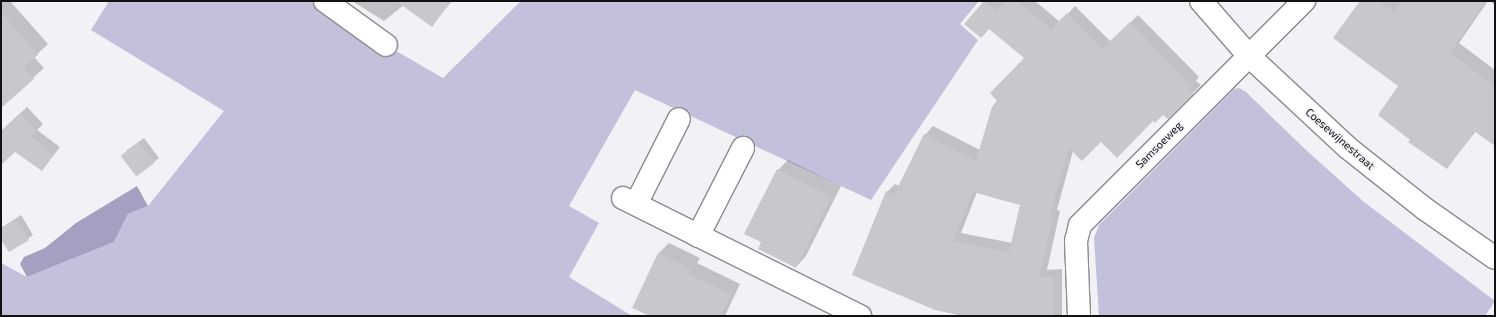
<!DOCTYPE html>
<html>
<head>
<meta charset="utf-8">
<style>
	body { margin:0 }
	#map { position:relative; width:1496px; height:317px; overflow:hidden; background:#f2f1f6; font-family:"Exo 2",sans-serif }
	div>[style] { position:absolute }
	.green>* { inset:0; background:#c3c0dc }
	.water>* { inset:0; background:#a4a0c2 }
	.shadow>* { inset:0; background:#0003 }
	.building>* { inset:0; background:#c8c7cc; transform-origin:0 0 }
	.roads { filter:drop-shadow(1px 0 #8b8b8f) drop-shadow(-1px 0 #8b8b8f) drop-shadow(0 1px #8b8b8f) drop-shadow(0 -1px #8b8b8f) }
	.minor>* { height:22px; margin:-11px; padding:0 11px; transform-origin:11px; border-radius:11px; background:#fff }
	span { translate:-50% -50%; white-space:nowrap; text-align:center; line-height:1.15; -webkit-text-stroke:3px #f2f1f6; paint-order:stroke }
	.street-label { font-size:11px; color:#111112 }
	.frame { position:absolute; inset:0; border:2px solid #111112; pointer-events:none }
</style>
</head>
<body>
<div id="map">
	<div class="green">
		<div style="clip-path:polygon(109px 1px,309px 1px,443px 78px,521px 1px,979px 1px,960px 24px,978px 40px,871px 200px,635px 90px,569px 206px,599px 223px,569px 277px,632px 316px,1px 316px,1px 263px,27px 277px,114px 242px,128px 214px,148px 206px,224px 111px,91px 30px)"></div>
		<div style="clip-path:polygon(1239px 88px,1246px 92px,1306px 150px,1364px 202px,1495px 301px,1485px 316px,1099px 316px,1094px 238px,1099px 225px,1234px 89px)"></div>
	</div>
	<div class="water">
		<div style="clip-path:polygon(137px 186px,148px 206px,128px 214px,114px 242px,27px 277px,20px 264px,24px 257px,45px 248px,76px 223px)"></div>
	</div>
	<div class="shadow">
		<div style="clip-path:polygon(4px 1px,10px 1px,48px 44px,34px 57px,44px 68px,3px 105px,1px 102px,1px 3px)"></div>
		<div style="clip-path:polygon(352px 1px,452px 1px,432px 25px,404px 5px,384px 21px)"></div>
		<div style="clip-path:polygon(evenodd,985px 1px,1035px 1px,1060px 22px,1075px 6px,1111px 42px,1138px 15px,1199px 77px,1196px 81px,1201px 85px,1168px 118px,1163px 114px,1073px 151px,1057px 210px,1060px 211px,1047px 270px,1062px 269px,1062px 316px,968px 316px,887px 192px,895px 184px,900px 186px,925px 135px,933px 126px,980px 150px,999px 101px,1026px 58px,990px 28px,966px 24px,985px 1px,977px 192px,1021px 204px,1012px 243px,961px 233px,977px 192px)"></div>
		<div style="clip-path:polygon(1362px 1px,1488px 1px,1459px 43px,1495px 70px,1495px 145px,1476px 131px,1447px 168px,1411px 140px,1399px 85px)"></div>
		<div style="clip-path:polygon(1490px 1px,1495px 1px,1495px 5px)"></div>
		<div style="clip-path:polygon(27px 107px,43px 124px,37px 130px,60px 147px,42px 170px,15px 150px,1px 153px,1px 132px)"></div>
		<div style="clip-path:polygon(144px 138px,159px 158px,154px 162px,126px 151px)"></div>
		<div style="clip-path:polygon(788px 160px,841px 186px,806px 256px,796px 267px,763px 242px,778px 170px)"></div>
		<div style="clip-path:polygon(21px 215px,33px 235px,9px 251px,1px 238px,1px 228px)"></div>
		<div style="clip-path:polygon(669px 243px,700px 258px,697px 263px,740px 284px,725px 316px,652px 316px,658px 254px)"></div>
	</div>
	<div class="building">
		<div style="clip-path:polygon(396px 1px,451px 1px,432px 27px)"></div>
		<div style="clip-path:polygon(evenodd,984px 1px,997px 11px,1005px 1px,1017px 1px,1051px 29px,1067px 13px,1102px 49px,1130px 22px,1192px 86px,1189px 89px,1193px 94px,1168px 119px,1163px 115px,1155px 123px,1153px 121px,1117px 158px,1101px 142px,1082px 161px,1069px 148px,1049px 218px,1053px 219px,1039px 277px,1054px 277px,1054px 316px,963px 316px,935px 310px,852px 275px,886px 191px,894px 195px,924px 134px,976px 160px,992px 107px,997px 101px,990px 93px,1024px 58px,989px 29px,981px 38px,964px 24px,984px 1px,973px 192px,1020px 205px,1009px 252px,953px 241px,973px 192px)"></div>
		<div style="clip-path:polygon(1360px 1px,1378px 1px,1394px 12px,1402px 1px,1486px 1px,1450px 53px,1495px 86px,1495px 146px,1474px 131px,1447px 169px,1408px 142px,1410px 140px,1378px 115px,1398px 86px,1333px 38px)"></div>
		<div style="clip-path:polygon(1px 12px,38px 55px,24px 67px,34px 79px,1px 108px)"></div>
		<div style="clip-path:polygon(20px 113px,37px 132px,31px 137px,54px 154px,42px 171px,15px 152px,1px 165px,1px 131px)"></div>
		<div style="left:139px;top:142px;width:26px;height:23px;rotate:53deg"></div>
		<div style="clip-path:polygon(777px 169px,831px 197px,796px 268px,758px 249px,761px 242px,744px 234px)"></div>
		<div style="clip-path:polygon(16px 219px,29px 240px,9px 252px,1px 240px,1px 229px)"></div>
		<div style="clip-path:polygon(658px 253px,691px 269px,688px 274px,731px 294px,720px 316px,650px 316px,632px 308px)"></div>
	</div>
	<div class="roads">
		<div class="minor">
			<div style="left:325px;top:1px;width:75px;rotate:35.8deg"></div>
			<div style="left:1201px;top:1px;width:73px;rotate:48.9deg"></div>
			<div style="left:1249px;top:56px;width:135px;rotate:42.9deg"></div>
			<div style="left:1348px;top:148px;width:98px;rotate:38.4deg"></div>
			<div style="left:1425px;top:209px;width:85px;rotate:35deg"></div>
			<div style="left:623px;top:198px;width:265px;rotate:26.5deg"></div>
			<div style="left:636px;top:204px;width:95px;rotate:-63.2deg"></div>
			<div style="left:698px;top:236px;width:99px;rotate:-62.9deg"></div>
			<div style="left:1079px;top:316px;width:75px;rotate:-92.3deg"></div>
			<div style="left:1076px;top:241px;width:16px;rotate:-76deg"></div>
			<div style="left:1080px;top:225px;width:317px;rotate:-45deg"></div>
		</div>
	</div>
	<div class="street-label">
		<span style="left:1340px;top:139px;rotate:41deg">Coesewijnestraat</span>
		<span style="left:1159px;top:145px;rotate:-45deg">Samsoeweg</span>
	</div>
	<div class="frame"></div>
</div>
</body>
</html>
